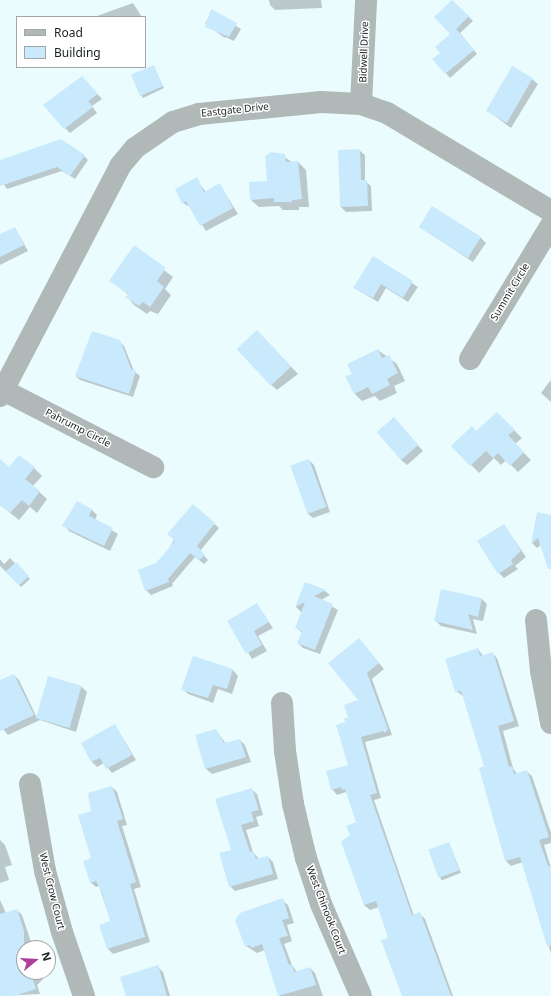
<!DOCTYPE html>
<html>
<head>
<meta charset="utf-8">
<style>
	body { margin:0 }
	#map { position:relative; width:551px; height:996px; overflow:hidden; background:#ebfcff; font-family:"Noto Sans",sans-serif }
	div>[style] { position:absolute }
	.shadow>* { inset:0; background:#0003; transform-origin:0 0 }
	.building>* { inset:0; background:#c9eafd; transform-origin:0 0 }
	.minor>* { height:22px; margin:-11px; padding:0 11px; transform-origin:11px; border-radius:11px; background:#b0b9b8 }
	span { translate:-50% -50%; white-space:nowrap; text-align:center; line-height:1.15; -webkit-text-stroke:3px #fff; paint-order:stroke }
	.street-label { font-size:10px; color:#192021 }
	.legend { position:absolute; left:16px; top:16px; width:130px; height:52px; box-sizing:border-box; background:#fff; border:1px solid #a3a6a6; margin:0; padding:5px 7px; list-style:none; font-size:12px; color:#192021 }
	.legend li { display:flex; align-items:center; gap:8px; height:20px }
	.legend b { width:20px; border:1px solid #a3a6a6 }
	.north { position:absolute; left:16px; top:940px; width:40px; height:40px; box-sizing:border-box; background:#fff; border:1px solid #a3a6a6; border-radius:50%; rotate:72deg; font-size:11px; font-weight:700; line-height:16px; text-align:center; color:#192021 }
	.north::after { content:''; display:block; margin:auto; width:14px; height:18px; background:#ad3e9c; clip-path:polygon(50% 0,100% 100%,50% 72%,0 100%) }
</style>
</head>
<body>
<div id="map">
	<div class="shadow">
		<div style="clip-path:polygon(269px 0,321px 0,322px 8px,275px 10px,270px 5px)"></div>
		<div style="clip-path:polygon(453px 1px,473px 21px,460px 33px,477px 54px,450px 78px,434px 59px,441px 53px,452px 34px,436px 17px)"></div>
		<div style="clip-path:polygon(133px 3px,142px 17px,97px 16px)"></div>
		<div style="clip-path:polygon(212px 11px,241px 29px,234px 41px,225px 37px,225px 38px,205px 24px)"></div>
		<div style="clip-path:polygon(153px 66px,164px 88px,143px 98px,141px 95px)"></div>
		<div style="clip-path:polygon(532px 79px,538px 84px,511px 128px,488px 111px)"></div>
		<div style="clip-path:polygon(87px 82px,102px 99px,92px 106px,97px 113px,70px 133px,65px 128px)"></div>
		<div style="clip-path:polygon(359px 150px,365px 155px,365px 181px,371px 186px,372px 211px,346px 212px,341px 207px)"></div>
		<div style="clip-path:polygon(279px 153px,293px 163px,298px 162px,306px 170px,309px 207px,299px 207px,299px 210px,283px 210px,279px 206px,259px 207px,251px 200px,269px 182px,266px 156px)"></div>
		<div style="clip-path:polygon(84px 156px,88px 160px,75px 179px,62px 171px,7px 189px,0 178px,0 161px)"></div>
		<div style="clip-path:polygon(196px 179px,206px 192px,220px 185px,238px 214px,206px 231px,190px 207px,183px 203px)"></div>
		<div style="clip-path:polygon(420px 227px,480px 237px,486px 243px,473px 262px)"></div>
		<div style="clip-path:polygon(15px 228px,28px 251px,0 265px,0 235px)"></div>
		<div style="clip-path:polygon(134px 247px,173px 277px,165px 289px,171px 295px,158px 314px,150px 311px,147px 314px,134px 305px,127px 297px,129px 295px,111px 281px)"></div>
		<div style="clip-path:polygon(373px 257px,418px 287px,408px 302px,386px 288px,378px 302px,354px 288px)"></div>
		<div style="clip-path:polygon(265px 339px,298px 374px,277px 390px,269px 383px)"></div>
		<div style="clip-path:polygon(119px 341px,124px 346px,134px 371px,140px 376px,133px 397px,80px 380px,76px 376px)"></div>
		<div style="clip-path:polygon(378px 350px,397px 364px,405px 381px,394px 386px,397px 393px,380px 401px,375px 396px,362px 401px,355px 394px,347px 377px,354px 375px)"></div>
		<div style="clip-path:polygon(550px 381px,551px 381px,551px 402px,541px 393px)"></div>
		<div style="clip-path:polygon(497px 413px,522px 438px,515px 444px,531px 460px,518px 472px,506px 460px,501px 465px,494px 458px,479px 473px,453px 446px,476px 432px)"></div>
		<div style="clip-path:polygon(399px 424px,423px 451px,407px 465px,401px 460px)"></div>
		<div style="clip-path:polygon(309px 460px,314px 465px,330px 512px,313px 518px,307px 513px)"></div>
		<div style="clip-path:polygon(0 465px,9px 468px,34px 468px,42px 476px,33px 486px,47px 499px,37px 513px,30px 507px,19px 520px,0 505px)"></div>
		<div style="clip-path:polygon(77px 502px,92px 510px,97px 515px,95px 520px,118px 534px,110px 551px,69px 531px,64px 525px)"></div>
		<div style="clip-path:polygon(193px 506px,219px 528px,200px 551px,208px 560px,204px 564px,195px 557px,172px 584px,173px 586px,151px 595px,146px 590px)"></div>
		<div style="clip-path:polygon(538px 513px,551px 516px,551px 563px,541px 545px,537px 548px,532px 543px)"></div>
		<div style="clip-path:polygon(504px 525px,526px 557px,515px 566px,518px 569px,504px 578px,499px 573px)"></div>
		<div style="clip-path:polygon(10px 558px,30px 579px,21px 587px,0 566px,0 559px,4px 564px)"></div>
		<div style="clip-path:polygon(306px 583px,325px 591px,330px 595px,321px 600px,338px 610px,320px 654px,303px 648px,298px 643px,302px 633px,296px 627px,302px 613px,296px 607px)"></div>
		<div style="clip-path:polygon(482px 599px,487px 604px,483px 621px,473px 619px,477px 634px,441px 626px,435px 620px)"></div>
		<div style="clip-path:polygon(257px 604px,273px 628px,258px 636px,267px 651px,252px 659px,229px 621px)"></div>
		<div style="clip-path:polygon(364px 645px,384px 669px,372px 679px,392px 735px,365px 742px,381px 798px,374px 800px,414px 916px,420px 914px,425px 919px,453px 996px,403px 996px,383px 941px,389px 939px,379px 907px,370px 910px,364px 905px,351px 835px,357px 823px,348px 794px,346px 792px,337px 795px,332px 789px,349px 766px,347px 723px,360px 701px)"></div>
		<div style="clip-path:polygon(478px 649px,483px 656px,492px 653px,497px 658px,519px 726px,503px 731px,513px 768px,517px 774px,526px 771px,532px 776px,551px 833px,551px 843px,544px 845px,551px 868px,551px 954px,523px 862px,511px 866px,506px 861px,480px 769px,485px 767px,463px 696px,456px 691px)"></div>
		<div style="clip-path:polygon(233px 670px,238px 676px,232px 694px,218px 689px,213px 703px,188px 694px,183px 689px)"></div>
		<div style="clip-path:polygon(14px 675px,19px 680px,37px 718px,49px 678px,82px 687px,87px 692px,76px 732px,40px 720px,8px 735px,0 725px,0 682px)"></div>
		<div style="clip-path:polygon(115px 725px,136px 760px,112px 773px,104px 763px,97px 767px,92px 762px,82px 743px)"></div>
		<div style="clip-path:polygon(216px 730px,226px 744px,240px 740px,245px 745px,251px 762px,212px 774px,206px 769px,196px 736px)"></div>
		<div style="clip-path:polygon(112px 787px,117px 792px,127px 825px,122px 826px,141px 887px,134px 889px,150px 942px,113px 954px,108px 949px,100px 925px,111px 922px,99px 886px,96px 887px,90px 882px,92px 811px)"></div>
		<div style="clip-path:polygon(251px 789px,257px 794px,263px 815px,256px 817px,259px 826px,246px 830px,253px 852px,259px 859px,268px 857px,273px 862px,278px 879px,235px 891px,230px 886px,232px 850px)"></div>
		<div style="clip-path:polygon(0 840px,5px 845px,12px 865px,5px 867px,9px 880px,0 883px)"></div>
		<div style="left:449px;top:843px;width:32px;height:21px;rotate:68deg"></div>
		<div style="clip-path:polygon(0 900px,6px 913px,17px 910px,22px 915px,33px 948px,24px 948px,24px 972px,40px 972px,43px 979px,37px 985px,40px 994px,0 996px)"></div>
		<div style="clip-path:polygon(282px 900px,288px 905px,294px 923px,287px 925px,292px 941px,284px 944px,292px 965px,297px 972px,310px 968px,315px 973px,323px 996px,280px 996px,265px 950px,257px 953px,246px 946px)"></div>
		<div style="clip-path:polygon(158px 967px,163px 972px,170px 996px,128px 996px)"></div>
	</div>
	<div class="building">
		<div style="clip-path:polygon(452px 0,469px 16px,456px 29px,474px 50px,445px 74px,432px 59px,440px 53px,435px 47px,450px 34px,434px 17px)"></div>
		<div style="clip-path:polygon(211px 9px,237px 23px,229px 37px,205px 27px)"></div>
		<div style="left:154px;top:65px;width:23px;height:25px;rotate:67deg"></div>
		<div style="left:512px;top:66px;width:24px;height:52px;rotate:30deg"></div>
		<div style="clip-path:polygon(82px 76px,98px 94px,88px 101px,93px 107px,64px 129px,43px 105px)"></div>
		<div style="clip-path:polygon(61px 139px,85px 155px,70px 176px,57px 167px,0 186px,0 160px)"></div>
		<div style="clip-path:polygon(360px 149px,361px 180px,367px 180px,368px 206px,340px 207px,338px 150px)"></div>
		<div style="clip-path:polygon(271px 152px,285px 154px,286px 162px,298px 161px,302px 199px,292px 200px,292px 202px,274px 202px,274px 198px,250px 200px,249px 182px,267px 181px,265px 156px)"></div>
		<div style="clip-path:polygon(197px 177px,204px 192px,220px 183px,233px 208px,200px 226px,186px 201px,182px 204px,175px 189px)"></div>
		<div style="left:432px;top:206px;width:58px;height:25px;rotate:32deg"></div>
		<div style="clip-path:polygon(15px 227px,24px 245px,0 257px,0 234px)"></div>
		<div style="clip-path:polygon(134px 245px,166px 268px,157px 281px,164px 287px,150px 307px,143px 302px,139px 306px,125px 297px,129px 294px,109px 281px)"></div>
		<div style="clip-path:polygon(373px 256px,413px 281px,403px 298px,381px 284px,373px 298px,353px 288px)"></div>
		<div style="left:257px;top:330px;width:50px;height:28px;rotate:47deg"></div>
		<div style="clip-path:polygon(92px 331px,120px 340px,131px 369px,136px 371px,129px 394px,75px 376px)"></div>
		<div style="clip-path:polygon(378px 349px,382px 358px,389px 355px,398px 373px,387px 379px,390px 385px,372px 394px,368px 387px,354px 394px,345px 376px,352px 374px,347px 364px)"></div>
		<div style="clip-path:polygon(497px 412px,515px 430px,508px 435px,524px 452px,510px 466px,498px 453px,493px 458px,486px 451px,470px 466px,451px 446px,472px 426px,476px 431px)"></div>
		<div style="left:394px;top:417px;width:37px;height:23px;rotate:49deg"></div>
		<div style="clip-path:polygon(19px 455px,35px 467px,25px 479px,40px 491px,29px 506px,22px 500px,10px 513px,0 505px,0 459px,9px 467px)"></div>
		<div style="left:309px;top:459px;width:51px;height:20px;rotate:70deg"></div>
		<div style="clip-path:polygon(77px 501px,92px 509px,89px 516px,113px 528px,104px 546px,62px 526px)"></div>
		<div style="clip-path:polygon(193px 504px,215px 523px,197px 546px,205px 555px,199px 560px,190px 553px,168px 579px,169px 582px,145px 591px,138px 570px,156px 563px,175px 541px,167px 534px)"></div>
		<div style="clip-path:polygon(537px 512px,551px 515px,551px 569px,548px 569px,538px 538px,531px 544px)"></div>
		<div style="clip-path:polygon(504px 524px,521px 551px,511px 560px,513px 564px,498px 574px,477px 541px)"></div>
		<div style="left:16px;top:562px;width:19px;height:14px;rotate:47deg"></div>
		<div style="clip-path:polygon(305px 582px,326px 590px,314px 596px,333px 604px,315px 650px,297px 643px,302px 631px,295px 628px,305px 602px,295px 607px)"></div>
		<div style="clip-path:polygon(441px 589px,482px 598px,478px 617px,468px 614px,473px 630px,434px 621px)"></div>
		<div style="clip-path:polygon(257px 603px,269px 622px,254px 631px,262px 645px,246px 654px,227px 621px)"></div>
		<div style="clip-path:polygon(359px 638px,379px 663px,367px 673px,388px 729px,385px 733px,383px 731px,361px 737px,377px 793px,370px 795px,412px 915px,420px 912px,451px 996px,402px 996px,381px 940px,388px 938px,376px 901px,364px 905px,341px 842px,350px 835px,346px 826px,356px 822px,345px 789px,342px 790px,341px 787px,331px 790px,326px 771px,348px 765px,336px 725px,345px 722px,344px 719px,348px 717px,344px 705px,358px 700px,328px 663px)"></div>
		<div style="clip-path:polygon(478px 648px,480px 656px,493px 652px,514px 721px,498px 726px,509px 767px,512px 766px,514px 774px,527px 770px,549px 837px,539px 840px,548px 866px,551px 866px,551px 946px,547px 946px,520px 857px,505px 861px,479px 768px,484px 766px,461px 691px,455px 692px,445px 659px)"></div>
		<div style="clip-path:polygon(193px 656px,233px 669px,227px 689px,213px 685px,208px 698px,181px 690px)"></div>
		<div style="clip-path:polygon(14px 674px,34px 715px,0 731px,0 680px)"></div>
		<div style="left:48px;top:676px;width:35px;height:44px;rotate:16deg"></div>
		<div style="clip-path:polygon(115px 724px,132px 755px,106px 769px,100px 758px,91px 762px,81px 743px)"></div>
		<div style="clip-path:polygon(216px 729px,224px 743px,240px 739px,246px 757px,205px 769px,195px 735px)"></div>
		<div style="clip-path:polygon(112px 786px,123px 819px,117px 821px,136px 882px,130px 884px,145px 937px,107px 949px,99px 925px,110px 921px,102px 893px,96px 881px,90px 883px,83px 861px,91px 858px,78px 815px,91px 811px,88px 793px)"></div>
		<div style="clip-path:polygon(252px 788px,259px 810px,251px 812px,254px 821px,241px 825px,250px 852px,253px 851px,256px 859px,268px 856px,273px 874px,229px 887px,219px 853px,231px 850px,215px 799px)"></div>
		<div style="left:449px;top:842px;width:30px;height:22px;rotate:70deg"></div>
		<div style="clip-path:polygon(283px 898px,289px 918px,282px 920px,288px 936px,279px 938px,289px 965px,292px 964px,294px 972px,310px 967px,316px 985px,278px 996px,262px 944px,251px 948px,250px 945px,245px 947px,235px 920px,240px 913px)"></div>
		<div style="clip-path:polygon(17px 909px,24px 931px,24px 972px,30px 972px,36px 989px,14px 996px,0 996px,0 914px)"></div>
		<div style="clip-path:polygon(158px 965px,167px 996px,126px 996px,120px 977px)"></div>
	</div>
	<div class="minor">
		<div style="left:361px;top:104px;width:104px;rotate:-87.2deg"></div>
		<div style="left:470px;top:359px;width:157px;rotate:-58.8deg"></div>
		<div style="left:3px;top:390px;width:169px;rotate:27.2deg"></div>
		<div style="left:0;top:396px;width:259px;rotate:-62.4deg"></div>
		<div style="left:120px;top:166px;width:23px;rotate:-50deg"></div>
		<div style="left:135px;top:148px;width:46px;rotate:-34.4deg"></div>
		<div style="left:173px;top:122px;width:27px;rotate:-17deg"></div>
		<div style="left:199px;top:114px;width:123px;rotate:-5.6deg"></div>
		<div style="left:321px;top:102px;width:40px;rotate:2.9deg"></div>
		<div style="left:361px;top:104px;width:28px;rotate:19deg"></div>
		<div style="left:387px;top:113px;width:191px;rotate:30.9deg"></div>
		<div style="left:536px;top:620px;width:51px;rotate:84.4deg"></div>
		<div style="left:541px;top:671px;width:53px;rotate:79.1deg"></div>
		<div style="left:282px;top:703px;width:48px;rotate:86.4deg"></div>
		<div style="left:285px;top:751px;width:54px;rotate:81.4deg"></div>
		<div style="left:293px;top:804px;width:56px;rotate:76.5deg"></div>
		<div style="left:306px;top:858px;width:48px;rotate:71.9deg"></div>
		<div style="left:321px;top:904px;width:100px;rotate:66.5deg"></div>
		<div style="left:30px;top:784px;width:88px;rotate:80.2deg"></div>
		<div style="left:45px;top:871px;width:63px;rotate:74.4deg"></div>
		<div style="left:62px;top:932px;width:68px;rotate:71deg"></div>
	</div>
	<div class="street-label">
		<span style="left:364px;top:52px;rotate:-88deg">Bidwell Drive</span>
		<span style="left:235px;top:110px;rotate:-6deg">Eastgate Drive</span>
		<span style="left:510px;top:292px;rotate:-59deg">Summit Circle</span>
		<span style="left:78px;top:428px;rotate:27deg">Pahrump Circle</span>
		<span style="left:52px;top:891px;rotate:76deg">West Crow Court</span>
		<span style="left:326px;top:910px;rotate:69deg">West Chinook Court</span>
	</div>
	<ul class="legend">
	<li><b style="height:5px;background:#b0b9b8"></b>Road</li>
	<li><b style="height:11px;background:#c9eafd"></b>Building</li>
	</ul>
	<div class="north">N</div>
</div>
</body>
</html>
